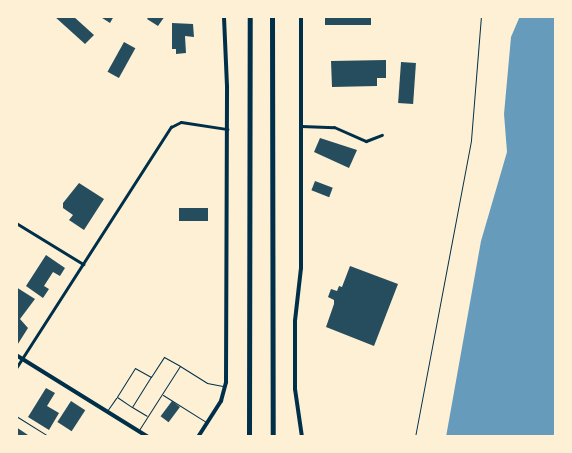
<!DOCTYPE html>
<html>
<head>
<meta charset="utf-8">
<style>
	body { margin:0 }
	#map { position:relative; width:572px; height:453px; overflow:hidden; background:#fdf0d5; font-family:Signika,sans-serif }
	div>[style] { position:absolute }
	.water>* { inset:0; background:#669bbc }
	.building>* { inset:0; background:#264d5e; transform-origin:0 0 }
	.path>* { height:1px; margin:-0.5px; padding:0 0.5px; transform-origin:0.5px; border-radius:0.5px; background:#003049 }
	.service>* { height:1px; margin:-0.5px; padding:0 0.5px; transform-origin:0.5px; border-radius:0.5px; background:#003049 }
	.minor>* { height:3px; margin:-1.5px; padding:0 1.5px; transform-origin:1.5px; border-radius:1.5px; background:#003049 }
	.tertiary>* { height:4px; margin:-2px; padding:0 2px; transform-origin:2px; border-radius:2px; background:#003049 }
	.trunk>* { height:5px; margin:-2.5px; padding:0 2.5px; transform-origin:2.5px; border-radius:2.5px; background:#003049 }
	span { translate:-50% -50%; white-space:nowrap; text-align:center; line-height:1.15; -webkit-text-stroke:5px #fdf0d5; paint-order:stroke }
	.frame { position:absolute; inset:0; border:18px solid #fdf0d5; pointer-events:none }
</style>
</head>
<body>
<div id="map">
	<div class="water">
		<div style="clip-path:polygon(520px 16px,556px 16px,556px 428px,553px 437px,446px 437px,481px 241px,507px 152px,504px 114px,511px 37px)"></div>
	</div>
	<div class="building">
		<div style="clip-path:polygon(54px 16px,73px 16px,94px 35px,85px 44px)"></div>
		<div style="clip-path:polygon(99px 16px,114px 16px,110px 23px)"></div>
		<div style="clip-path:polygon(149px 16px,165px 16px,158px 26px,147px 19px)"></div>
		<div style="left:325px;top:16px;width:46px;height:9px"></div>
		<div style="clip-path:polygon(172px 23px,193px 24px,194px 37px,185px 36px,186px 53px,176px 54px,176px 49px,172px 49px)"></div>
		<div style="left:124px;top:42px;width:13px;height:34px;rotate:29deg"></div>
		<div style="clip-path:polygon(386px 60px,386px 78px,377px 78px,377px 86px,332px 87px,331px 61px)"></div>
		<div style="left:401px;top:62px;width:15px;height:41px;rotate:4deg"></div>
		<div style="clip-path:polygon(320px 138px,357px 150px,349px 168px,314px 152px)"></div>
		<div style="left:315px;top:181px;width:19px;height:10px;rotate:21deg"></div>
		<div style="clip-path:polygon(79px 183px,104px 199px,84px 230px,69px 220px,73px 215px,63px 208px,63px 203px)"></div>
		<div style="left:179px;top:208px;width:29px;height:13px"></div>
		<div style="clip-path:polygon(46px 255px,65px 268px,60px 276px,53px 272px,44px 286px,49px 289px,43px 298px,26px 286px)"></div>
		<div style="clip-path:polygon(350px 266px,398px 284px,374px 346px,326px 327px,334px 304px,334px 300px,328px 297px,331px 289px,337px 291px,339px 286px,342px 287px)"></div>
		<div style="clip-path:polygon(16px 287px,35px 299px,20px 319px,28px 328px,16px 347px)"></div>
		<div style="clip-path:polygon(46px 388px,55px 393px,47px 406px,59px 413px,49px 430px,28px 417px)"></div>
		<div style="left:71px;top:401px;width:17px;height:25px;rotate:33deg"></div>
		<div style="left:172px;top:401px;width:10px;height:19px;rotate:37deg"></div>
		<div style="clip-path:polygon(16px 427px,31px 437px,16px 437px)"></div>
	</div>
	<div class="path">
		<div style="left:415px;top:437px;width:302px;rotate:-79.3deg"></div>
		<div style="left:471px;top:140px;width:124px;rotate:-85.4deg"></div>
	</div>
	<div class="service">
		<div style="left:151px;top:377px;width:24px;rotate:-57deg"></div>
		<div style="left:164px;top:357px;width:18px;rotate:29deg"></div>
		<div style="left:163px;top:395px;width:51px;rotate:32.1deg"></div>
		<div style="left:132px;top:407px;width:36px;rotate:-58deg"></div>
		<div style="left:151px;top:377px;width:18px;rotate:-151deg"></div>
		<div style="left:135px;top:368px;width:34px;rotate:122deg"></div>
		<div style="left:117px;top:397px;width:18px;rotate:34deg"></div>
		<div style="left:132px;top:407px;width:17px;rotate:31deg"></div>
		<div style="left:107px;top:411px;width:16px;rotate:-55deg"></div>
		<div style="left:16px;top:416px;width:39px;rotate:32deg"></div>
		<div style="left:139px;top:430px;width:76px;rotate:-57.4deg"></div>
		<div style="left:180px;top:366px;width:32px;rotate:32deg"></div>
		<div style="left:207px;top:383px;width:16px;rotate:11deg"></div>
	</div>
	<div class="minor">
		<div style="left:301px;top:126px;width:33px;rotate:2deg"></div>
		<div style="left:334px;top:127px;width:35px;rotate:24deg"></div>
		<div style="left:366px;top:141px;width:17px;rotate:-21deg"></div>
		<div style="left:16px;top:223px;width:79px;rotate:31.5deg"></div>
		<div style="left:16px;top:368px;width:287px;rotate:-57.3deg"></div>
		<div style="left:171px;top:127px;width:11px;rotate:-27deg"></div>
		<div style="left:181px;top:122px;width:47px;rotate:8.7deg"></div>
	</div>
	<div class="tertiary">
		<div style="left:301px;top:16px;width:252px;rotate:90deg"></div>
		<div style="left:301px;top:268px;width:53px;rotate:96.5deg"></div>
		<div style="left:295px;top:321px;width:68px;rotate:90deg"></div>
		<div style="left:295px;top:389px;width:49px;rotate:81.7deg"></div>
		<div style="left:16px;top:355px;width:155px;rotate:31.8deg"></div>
		<div style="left:198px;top:437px;width:43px;rotate:-57.4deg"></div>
		<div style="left:221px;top:401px;width:20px;rotate:-75deg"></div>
		<div style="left:226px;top:382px;width:296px;rotate:-89.8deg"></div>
		<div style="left:227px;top:86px;width:70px;rotate:-92.5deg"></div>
	</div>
	<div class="trunk">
		<div style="left:272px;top:16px;width:421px;rotate:89.9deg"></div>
		<div style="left:249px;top:437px;width:421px;rotate:-89.9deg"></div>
	</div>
	<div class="frame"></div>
</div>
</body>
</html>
